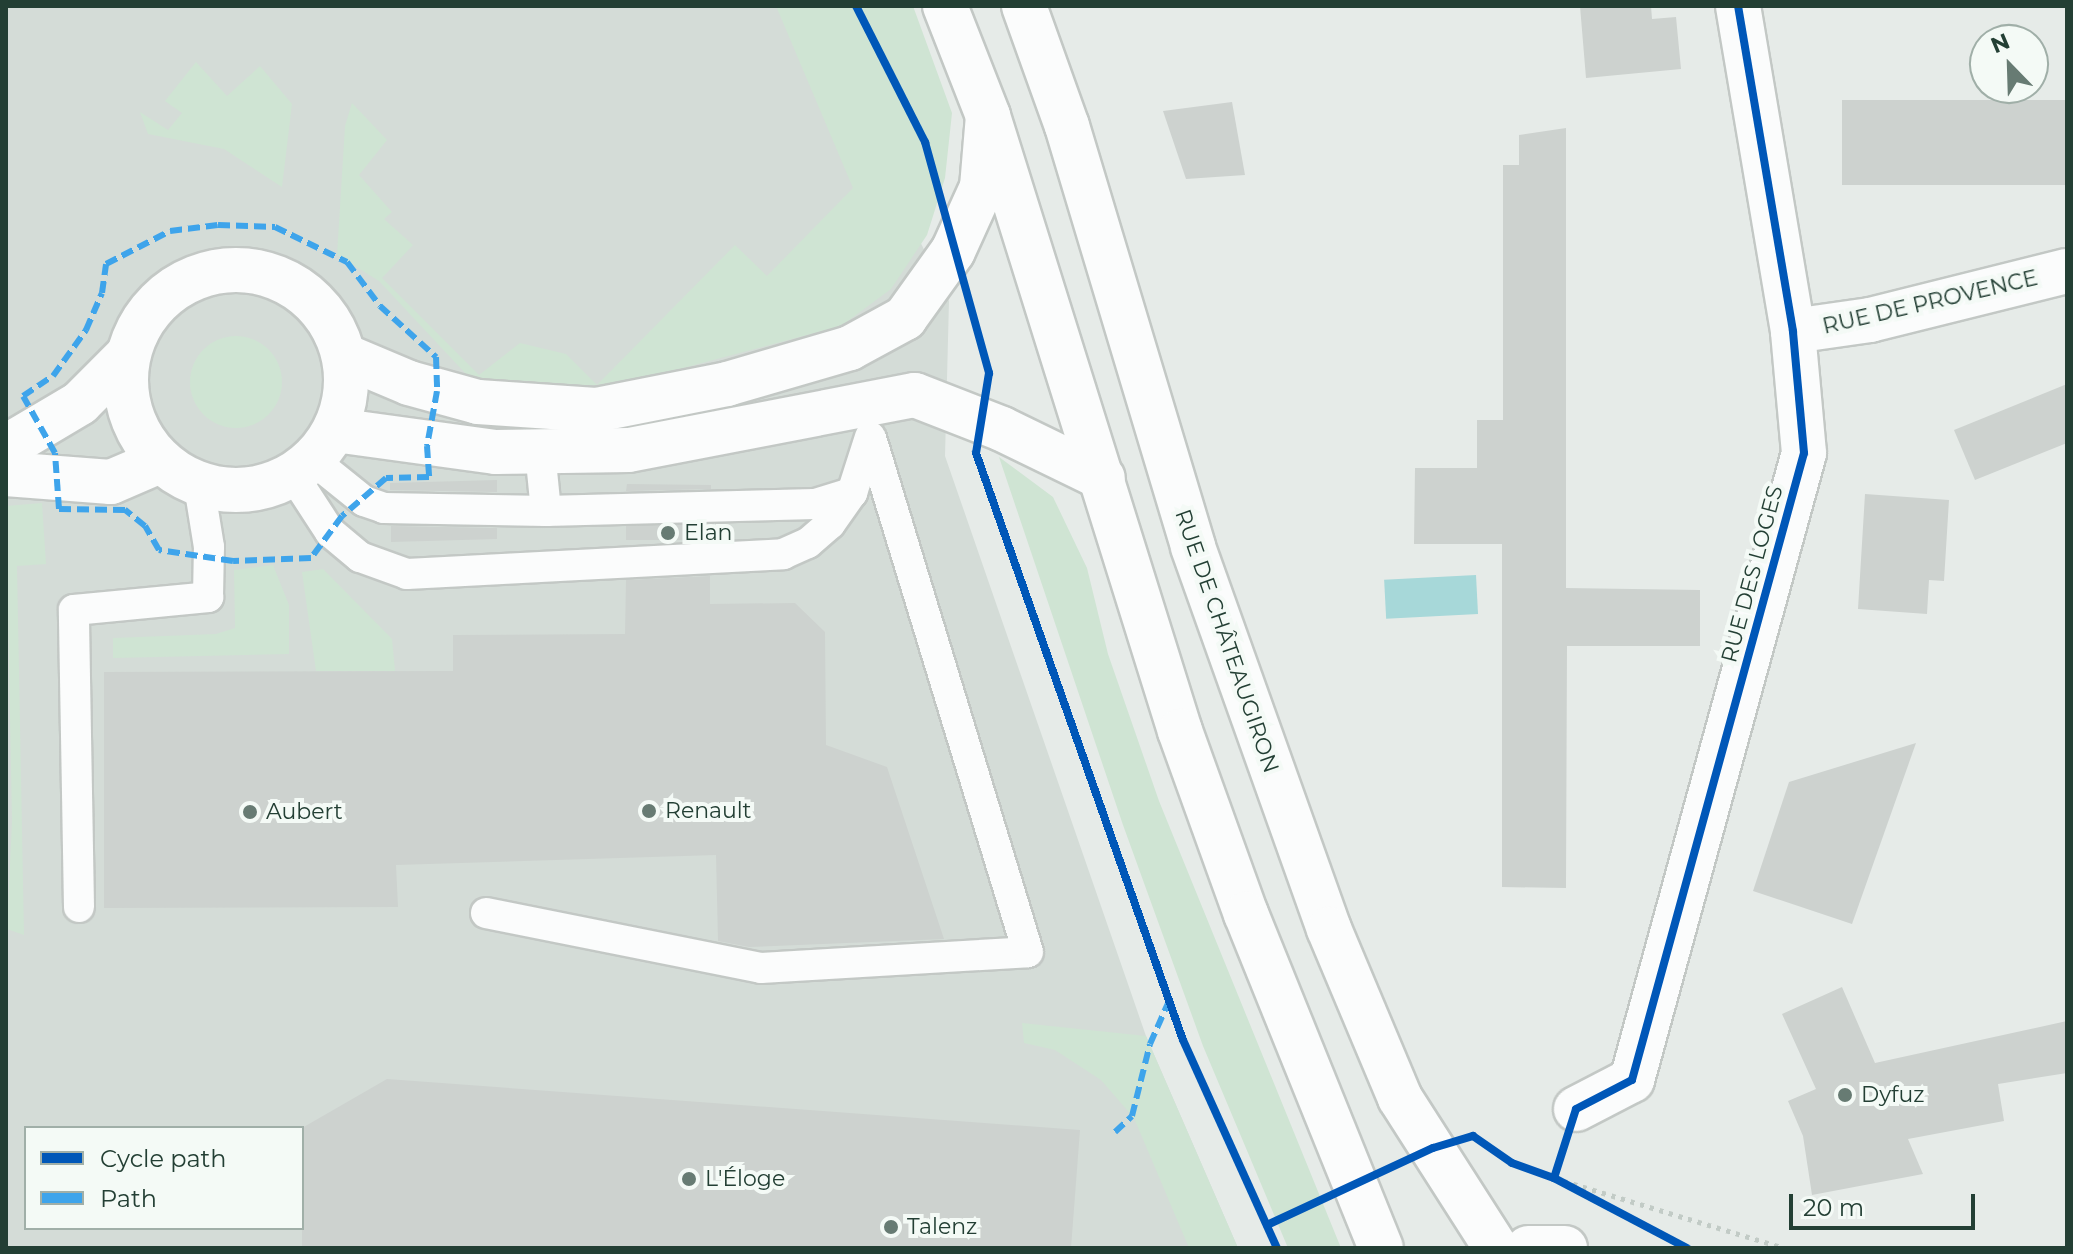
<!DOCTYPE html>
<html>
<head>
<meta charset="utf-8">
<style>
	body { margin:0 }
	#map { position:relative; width:2073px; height:1254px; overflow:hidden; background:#e6ebe8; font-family:Montserrat,sans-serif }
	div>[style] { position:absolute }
	.built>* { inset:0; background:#d4dcd7 }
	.green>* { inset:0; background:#cfe4d3 }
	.round { border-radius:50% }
	.water>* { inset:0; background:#a7d8d9; transform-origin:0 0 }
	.building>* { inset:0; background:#cdd2cf; transform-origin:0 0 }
	.path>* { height:5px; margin-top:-2.5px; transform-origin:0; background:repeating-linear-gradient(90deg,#c2cbc6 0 4px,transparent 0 10px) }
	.roads { filter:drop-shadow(2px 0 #c3c8c5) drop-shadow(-2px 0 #c3c8c5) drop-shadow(0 2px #c3c8c5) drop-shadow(0 -2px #c3c8c5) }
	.service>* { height:30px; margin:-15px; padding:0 15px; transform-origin:15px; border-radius:15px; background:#fbfcfc }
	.minor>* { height:44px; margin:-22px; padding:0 22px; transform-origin:22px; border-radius:22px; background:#fbfcfc }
	.minor>.ring { margin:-22px; padding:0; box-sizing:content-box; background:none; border:44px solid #fbfcfc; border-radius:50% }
	.tertiary>* { height:44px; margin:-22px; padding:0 22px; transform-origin:22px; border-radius:22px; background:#fbfcfc }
	.secondary>* { height:44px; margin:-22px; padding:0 22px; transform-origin:22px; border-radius:22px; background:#fbfcfc }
	.quiet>* { height:6px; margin-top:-3px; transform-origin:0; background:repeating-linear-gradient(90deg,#3ea4eb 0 12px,transparent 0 18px) }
	.cycleway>* { height:8px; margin:-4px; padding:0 4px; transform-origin:4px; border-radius:4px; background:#0057b8 }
	.dots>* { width:22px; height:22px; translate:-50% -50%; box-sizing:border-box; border:4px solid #f4faf6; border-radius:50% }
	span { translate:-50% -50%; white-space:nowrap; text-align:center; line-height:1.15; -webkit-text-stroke:8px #f4faf6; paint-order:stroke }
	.street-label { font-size:22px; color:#233f34 }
	.poi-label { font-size:22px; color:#233f34 }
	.left { translate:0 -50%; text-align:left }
	.frame { position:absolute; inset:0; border:8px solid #233f34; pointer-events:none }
	.legend { position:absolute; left:24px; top:1126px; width:280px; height:104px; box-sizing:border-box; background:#f4faf6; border:2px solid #a0afa8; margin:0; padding:10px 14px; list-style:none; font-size:24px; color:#233f34 }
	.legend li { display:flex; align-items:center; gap:16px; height:40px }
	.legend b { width:40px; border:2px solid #a0afa8 }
	.north { position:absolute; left:1969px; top:24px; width:80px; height:80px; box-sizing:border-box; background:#f4faf6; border:2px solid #a0afa8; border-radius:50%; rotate:337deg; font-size:22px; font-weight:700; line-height:32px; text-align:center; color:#233f34 }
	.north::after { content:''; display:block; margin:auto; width:28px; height:36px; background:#677b73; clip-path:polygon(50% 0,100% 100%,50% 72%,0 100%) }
	.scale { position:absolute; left:1789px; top:1194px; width:186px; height:36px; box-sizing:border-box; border:4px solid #233f34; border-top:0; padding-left:10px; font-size:24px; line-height:28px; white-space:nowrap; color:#233f34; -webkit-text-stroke:6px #f4faf6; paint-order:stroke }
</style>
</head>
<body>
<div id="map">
	<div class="built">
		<div style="clip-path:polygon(evenodd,6px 6px,832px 6px,898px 196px,949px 301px,945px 456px,1146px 1036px,1238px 1248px,6px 1248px,6px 6px,26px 1128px,302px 1128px,302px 1228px,26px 1228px,26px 1128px)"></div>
	</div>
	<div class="green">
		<div style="clip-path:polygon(776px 6px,913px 6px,952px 113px,945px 178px,927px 235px,891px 289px,841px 326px,642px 379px,574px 388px,502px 384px,466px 374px,379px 281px,337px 255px,345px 126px,352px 103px,387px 140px,359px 175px,392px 212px,384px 219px,413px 245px,382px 278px,479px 375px,520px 343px,566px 354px,597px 385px,735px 245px,767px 276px,853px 188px)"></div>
		<div style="clip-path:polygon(196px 62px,227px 96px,260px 66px,292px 104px,282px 187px,224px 149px,148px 134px,140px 112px,168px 130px,182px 113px,165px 101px)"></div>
		<div class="round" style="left:190px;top:336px;width:92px;height:92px"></div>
		<div style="clip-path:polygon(999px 457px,1053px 497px,1087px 568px,1108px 654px,1159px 801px,1341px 1248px,1288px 1248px,1264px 1191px,1203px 1046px,1123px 825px)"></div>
		<div style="clip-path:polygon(42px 503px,46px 564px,17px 566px,24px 935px,7px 929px,12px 821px,6px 506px)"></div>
		<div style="clip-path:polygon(273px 565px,289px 605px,289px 654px,113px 658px,113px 638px,216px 634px,235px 628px,234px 570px)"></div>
		<div style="clip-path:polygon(323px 569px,392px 639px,395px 671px,316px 671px,302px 572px)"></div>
		<div style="clip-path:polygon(1022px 1023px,1146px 1036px,1238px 1248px,1189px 1248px,1134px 1118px,1101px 1080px,1055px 1050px,1024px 1043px)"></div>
	</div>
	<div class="water">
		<div style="left:1476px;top:575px;width:39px;height:92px;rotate:87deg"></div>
	</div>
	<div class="building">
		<div style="clip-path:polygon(1580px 6px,1651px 6px,1652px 19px,1676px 17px,1681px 69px,1586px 78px)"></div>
		<div style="left:2067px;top:100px;width:85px;height:225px;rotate:90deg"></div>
		<div style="clip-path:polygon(1232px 102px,1245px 175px,1186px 179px,1163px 111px)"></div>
		<div style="clip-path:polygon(1566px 128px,1566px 588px,1700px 590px,1700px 646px,1567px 646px,1566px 888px,1502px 887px,1502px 544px,1414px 544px,1415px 468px,1477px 468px,1477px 420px,1503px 420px,1503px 165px,1519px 165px,1519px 135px)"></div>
		<div style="clip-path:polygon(2067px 384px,2067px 443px,1975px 480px,1954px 430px)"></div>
		<div style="clip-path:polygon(497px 480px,497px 492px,390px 490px,390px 483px)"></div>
		<div style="clip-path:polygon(627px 484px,711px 485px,711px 489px,626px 491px)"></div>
		<div style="clip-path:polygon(1865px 494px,1949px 500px,1944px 581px,1929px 580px,1927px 614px,1858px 609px)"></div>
		<div style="left:710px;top:525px;width:15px;height:84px;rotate:90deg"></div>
		<div style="clip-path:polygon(391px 526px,497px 528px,497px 539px,391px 542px)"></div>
		<div style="clip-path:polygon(710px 576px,710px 604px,795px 603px,825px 632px,826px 745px,887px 767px,944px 939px,749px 947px,718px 941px,716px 855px,396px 865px,398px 907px,104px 908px,104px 672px,453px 671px,453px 635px,625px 634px,626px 580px)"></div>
		<div style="clip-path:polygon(1916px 743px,1852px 924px,1753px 891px,1789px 782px)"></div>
		<div style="clip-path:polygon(1842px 987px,1875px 1063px,2067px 1021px,2067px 1073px,1998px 1084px,2004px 1121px,1908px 1139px,1923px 1174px,1812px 1195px,1803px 1136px,1788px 1101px,1816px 1089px,1782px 1014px)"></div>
		<div style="clip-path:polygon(387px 1079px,1080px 1130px,1071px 1248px,302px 1248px,302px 1128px)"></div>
	</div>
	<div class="path">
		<div style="left:1554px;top:1178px;width:240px;rotate:16.9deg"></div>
	</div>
	<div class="roads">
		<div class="service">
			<div style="left:540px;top:451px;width:60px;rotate:84.3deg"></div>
			<div style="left:313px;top:460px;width:65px;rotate:38.8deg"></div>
			<div style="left:364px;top:501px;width:21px;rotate:19deg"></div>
			<div style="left:384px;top:508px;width:162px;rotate:1.1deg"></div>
			<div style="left:546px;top:511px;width:269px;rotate:-1.5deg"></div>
			<div style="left:815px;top:504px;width:39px;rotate:-17deg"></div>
			<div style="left:293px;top:475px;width:68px;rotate:57deg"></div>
			<div style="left:330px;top:532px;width:39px;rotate:40deg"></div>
			<div style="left:360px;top:557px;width:50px;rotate:19.9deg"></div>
			<div style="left:407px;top:574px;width:377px;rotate:-3deg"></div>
			<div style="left:783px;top:554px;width:27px;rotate:-24deg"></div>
			<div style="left:808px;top:543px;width:29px;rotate:-41deg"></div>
			<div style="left:830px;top:524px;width:38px;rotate:-55deg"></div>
			<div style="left:852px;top:493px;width:59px;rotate:-72.2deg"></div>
			<div style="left:79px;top:907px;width:297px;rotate:-91deg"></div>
			<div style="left:74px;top:610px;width:135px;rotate:-5.5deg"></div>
			<div style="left:208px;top:597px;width:50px;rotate:-88.9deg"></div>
			<div style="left:209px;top:547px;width:63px;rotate:-99.2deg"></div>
			<div style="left:486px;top:913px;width:280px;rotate:11.3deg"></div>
			<div style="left:761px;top:968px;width:267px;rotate:-3.4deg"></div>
			<div style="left:1028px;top:952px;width:537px;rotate:-106.99deg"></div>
		</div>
		<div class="minor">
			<div class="ring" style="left:126px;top:270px;width:176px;height:176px"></div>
			<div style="left:345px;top:356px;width:69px;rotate:22.9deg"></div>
			<div style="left:409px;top:383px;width:72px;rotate:15.4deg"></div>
			<div style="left:478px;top:402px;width:118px;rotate:3.9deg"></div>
			<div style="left:596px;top:410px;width:134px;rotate:-11.2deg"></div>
			<div style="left:727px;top:384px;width:128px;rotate:-16.3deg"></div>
			<div style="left:850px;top:348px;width:63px;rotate:-28.6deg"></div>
			<div style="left:905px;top:318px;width:82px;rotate:-54.4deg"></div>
			<div style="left:953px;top:251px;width:70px;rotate:-65.6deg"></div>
			<div style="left:982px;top:187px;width:71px;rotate:-85.2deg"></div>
			<div style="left:335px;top:430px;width:162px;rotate:7.8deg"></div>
			<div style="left:496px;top:452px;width:133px;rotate:-0.9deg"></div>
			<div style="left:629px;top:450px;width:291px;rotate:-10.9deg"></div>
			<div style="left:915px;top:395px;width:93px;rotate:21.3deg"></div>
			<div style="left:1002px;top:429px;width:112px;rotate:25.9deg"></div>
			<div style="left:6px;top:447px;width:86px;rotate:-30.7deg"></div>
			<div style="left:80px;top:403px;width:68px;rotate:-45deg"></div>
			<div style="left:6px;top:474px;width:105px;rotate:4.4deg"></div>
			<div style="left:111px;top:482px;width:53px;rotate:-23.2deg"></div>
			<div style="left:1576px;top:1109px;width:63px;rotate:-27.4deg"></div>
			<div style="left:1632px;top:1080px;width:650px;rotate:-74.66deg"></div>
			<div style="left:1804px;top:453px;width:122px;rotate:-95.2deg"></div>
		</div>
		<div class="tertiary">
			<div style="left:1738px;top:6px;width:330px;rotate:80.4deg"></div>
			<div style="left:1793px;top:331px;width:78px;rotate:-8.1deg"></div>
			<div style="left:1870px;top:320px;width:203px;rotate:-14deg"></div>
		</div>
		<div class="secondary">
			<div style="left:945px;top:6px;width:118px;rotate:68.6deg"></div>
			<div style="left:988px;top:116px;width:644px;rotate:72.66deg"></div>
			<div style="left:1180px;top:731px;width:195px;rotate:70.2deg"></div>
			<div style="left:1246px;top:914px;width:360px;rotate:68deg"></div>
			<div style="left:1024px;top:6px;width:127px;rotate:70.3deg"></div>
			<div style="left:1067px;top:126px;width:439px;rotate:73.3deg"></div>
			<div style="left:1193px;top:547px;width:405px;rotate:70.4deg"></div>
			<div style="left:1329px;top:929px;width:183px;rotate:67.2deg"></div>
			<div style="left:1400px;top:1098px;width:178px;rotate:57.4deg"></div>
			<div style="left:1528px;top:1248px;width:37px"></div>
		</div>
	</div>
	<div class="quiet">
		<div style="left:218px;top:225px;width:57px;rotate:2deg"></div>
		<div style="left:275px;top:227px;width:80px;rotate:25.9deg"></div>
		<div style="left:347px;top:262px;width:55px;rotate:53.1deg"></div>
		<div style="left:380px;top:306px;width:76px;rotate:42.3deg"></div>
		<div style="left:436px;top:357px;width:34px;rotate:88deg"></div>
		<div style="left:437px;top:391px;width:56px;rotate:100.3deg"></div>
		<div style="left:427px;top:446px;width:31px;rotate:86deg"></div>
		<div style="left:429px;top:477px;width:43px;rotate:178.7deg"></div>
		<div style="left:386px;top:478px;width:58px;rotate:139.2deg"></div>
		<div style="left:342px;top:516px;width:52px;rotate:126.4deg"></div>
		<div style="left:311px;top:558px;width:78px;rotate:177.8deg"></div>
		<div style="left:233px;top:561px;width:75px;rotate:-171.5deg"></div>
		<div style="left:159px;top:550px;width:28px;rotate:-120deg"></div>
		<div style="left:145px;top:526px;width:26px;rotate:-141deg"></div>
		<div style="left:125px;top:510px;width:66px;rotate:-179.1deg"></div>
		<div style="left:59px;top:509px;width:56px;rotate:-94.1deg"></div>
		<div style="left:55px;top:453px;width:65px;rotate:-119.3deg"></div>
		<div style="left:23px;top:396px;width:36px;rotate:-34deg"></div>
		<div style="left:53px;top:376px;width:57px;rotate:-54.3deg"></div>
		<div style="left:86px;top:330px;width:40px;rotate:-66.6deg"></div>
		<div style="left:102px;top:293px;width:29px;rotate:-82deg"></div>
		<div style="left:106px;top:264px;width:72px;rotate:-27.3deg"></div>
		<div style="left:170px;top:231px;width:48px;rotate:-7.1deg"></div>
		<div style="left:1115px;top:1132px;width:23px;rotate:-43deg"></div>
		<div style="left:1132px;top:1116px;width:74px;rotate:-76deg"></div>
		<div style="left:1150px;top:1044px;width:47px;rotate:-66.2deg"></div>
	</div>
	<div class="cycleway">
		<div style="left:856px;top:6px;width:153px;rotate:63.1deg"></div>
		<div style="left:925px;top:142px;width:240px;rotate:74.5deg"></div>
		<div style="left:989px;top:373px;width:81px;rotate:99.2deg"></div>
		<div style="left:976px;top:453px;width:622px;rotate:70.58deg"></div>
		<div style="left:1183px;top:1040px;width:228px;rotate:65.7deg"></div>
		<div style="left:1554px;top:1178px;width:72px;rotate:-72.3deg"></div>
		<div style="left:1576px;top:1109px;width:63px;rotate:-27.4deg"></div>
		<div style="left:1632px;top:1080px;width:650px;rotate:-74.66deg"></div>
		<div style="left:1804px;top:453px;width:122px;rotate:-95.2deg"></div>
		<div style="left:1793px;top:331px;width:330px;rotate:-99.6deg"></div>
		<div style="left:1267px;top:1225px;width:183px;rotate:-24.9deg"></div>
		<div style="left:1433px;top:1148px;width:42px;rotate:-16.7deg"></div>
		<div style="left:1473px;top:1136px;width:47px;rotate:34.7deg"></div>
		<div style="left:1512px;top:1163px;width:45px;rotate:19.7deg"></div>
		<div style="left:1554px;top:1178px;width:150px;rotate:27.8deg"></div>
	</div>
	<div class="dots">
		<div style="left:668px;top:533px;background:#677b73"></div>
		<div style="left:649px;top:811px;background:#677b73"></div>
		<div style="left:250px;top:812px;background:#677b73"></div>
		<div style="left:1845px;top:1095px;background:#677b73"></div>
		<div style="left:689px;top:1179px;background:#677b73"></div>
		<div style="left:891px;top:1227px;background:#677b73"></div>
	</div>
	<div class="street-label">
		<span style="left:1930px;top:302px;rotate:-13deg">RUE DE PROVENCE</span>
		<span style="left:1752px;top:574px;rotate:-75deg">RUE DES LOGES</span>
		<span style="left:1227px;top:641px;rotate:71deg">RUE DE CHÂTEAUGIRON</span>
	</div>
	<div class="poi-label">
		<span class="left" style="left:684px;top:533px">Elan</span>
		<span class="left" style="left:665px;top:811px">Renault</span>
		<span class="left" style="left:266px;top:812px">Aubert</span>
		<span class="left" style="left:1861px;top:1095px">Dyfuz</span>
		<span class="left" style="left:705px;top:1179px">L'Éloge</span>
		<span class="left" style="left:907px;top:1227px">Talenz</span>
	</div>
	<div class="frame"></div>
	<ul class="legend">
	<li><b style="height:10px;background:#0057b8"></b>Cycle path</li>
	<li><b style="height:10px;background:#3ea4eb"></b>Path</li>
	</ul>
	<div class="north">N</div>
	<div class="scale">20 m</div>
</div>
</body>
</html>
